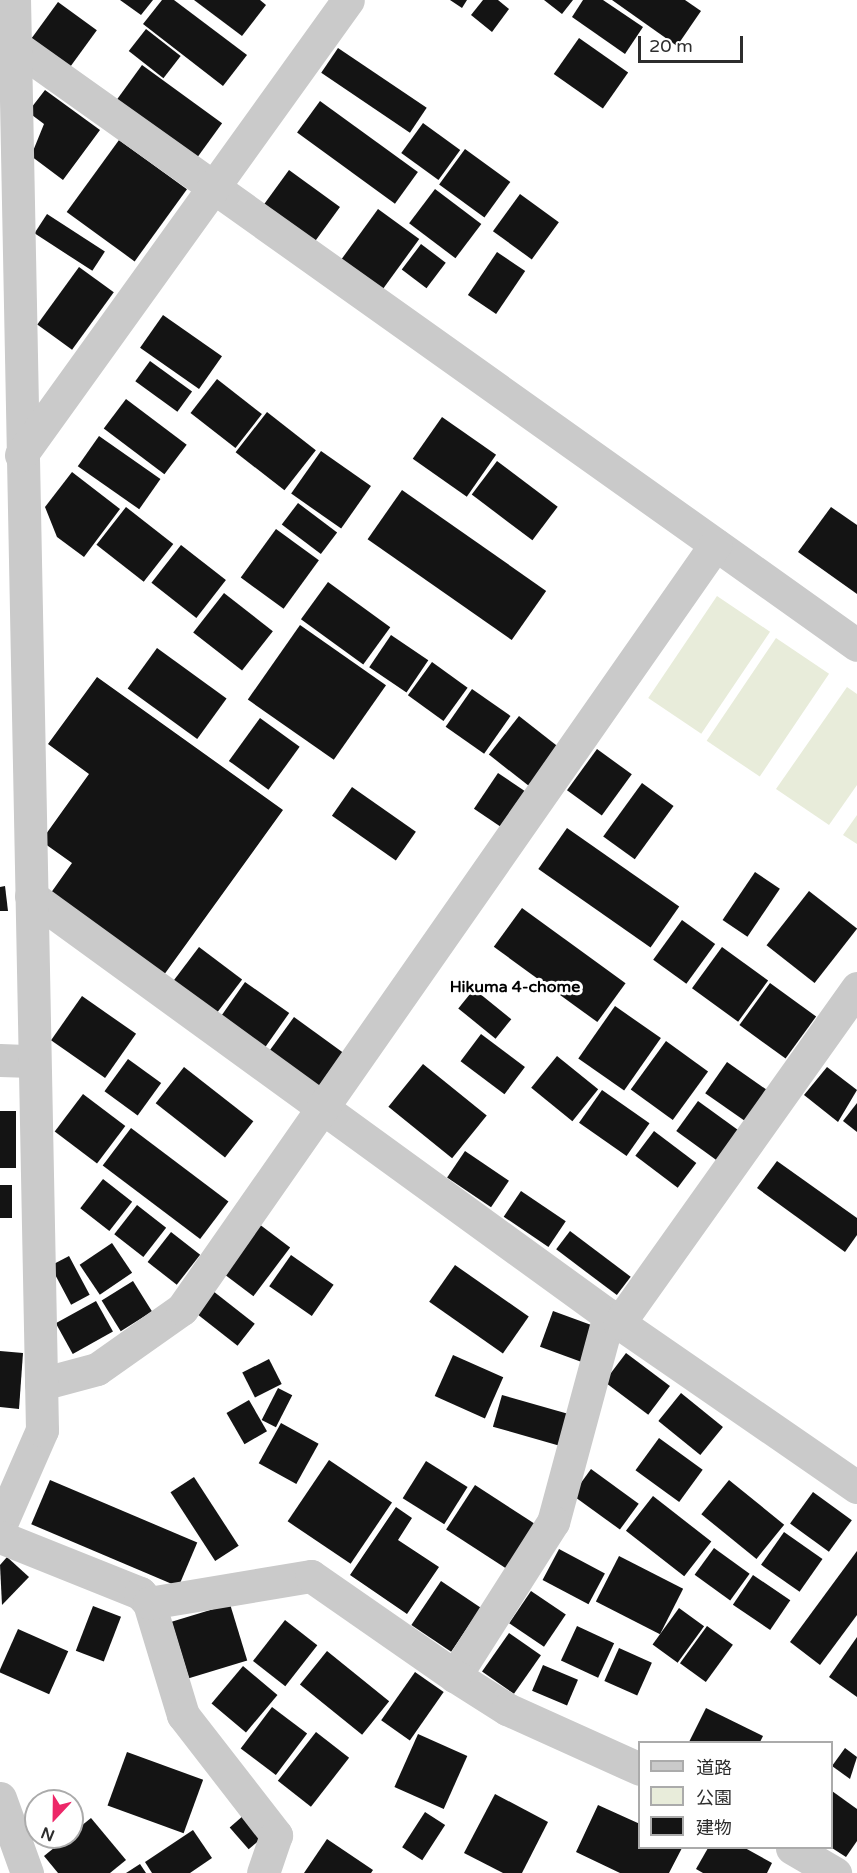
<!DOCTYPE html>
<html>
<head>
<meta charset="utf-8">
<style>
	body { margin:0 }
	#map { position:relative; width:857px; height:1873px; overflow:hidden; background:#fff; font-family:"Varela Round","Noto Sans JP",sans-serif }
	div>[style] { position:absolute }
	.green>* { inset:0; background:#e8ecda; transform-origin:0 0 }
	.building>* { inset:0; background:#141414; transform-origin:0 0 }
	.minor>* { height:33px; margin:-16.5px; padding:0 16.5px; transform-origin:16.5px; border-radius:16.5px; background:#cacaca }
	.tertiary>* { height:33px; margin:-16.5px; padding:0 16.5px; transform-origin:16.5px; border-radius:16.5px; background:#cacaca }
	span { translate:-50% -50%; white-space:nowrap; text-align:center; line-height:1.15; -webkit-text-stroke:6px #fff; paint-order:stroke }
	.neighbourhood-label { font-size:16px; color:#000; font-weight:700 }
	.legend { position:absolute; left:638px; top:1741px; width:195px; height:108px; box-sizing:border-box; background:#fff; border:2px solid #ababab; margin:0; padding:8px 10px; list-style:none; font-size:18px; color:#2d2d2d }
	.legend li { display:flex; align-items:center; gap:12px; height:30px }
	.legend b { width:30px; border:2px solid #ababab }
	.north { position:absolute; left:24px; top:1789px; width:60px; height:60px; box-sizing:border-box; background:#fff; border:2px solid #ababab; border-radius:50%; rotate:202deg; font-size:16px; font-weight:700; line-height:24px; text-align:center; color:#2d2d2d }
	.north::after { content:''; display:block; margin:auto; width:21px; height:27px; background:#ed2768; clip-path:polygon(50% 0,100% 100%,50% 72%,0 100%) }
	.scale { position:absolute; left:638px; top:36px; width:105px; height:27px; box-sizing:border-box; border:3px solid #2d2d2d; border-top:0; padding-left:8px; font-size:18px; line-height:21px; white-space:nowrap; color:#2d2d2d; -webkit-text-stroke:4px #fff; paint-order:stroke }
</style>
</head>
<body>
<div id="map">
	<div class="green">
		<div style="left:717px;top:596px;width:64px;height:123px;rotate:34deg"></div>
		<div style="left:776px;top:638px;width:64px;height:124px;rotate:34deg"></div>
		<div style="clip-path:polygon(847px 687px,857px 694px,857px 785px,829px 825px,776px 789px)"></div>
		<div style="clip-path:polygon(857px 815px,857px 844px,843px 835px)"></div>
	</div>
	<div class="building">
		<div style="clip-path:polygon(120px 0,153px 0,141px 15px)"></div>
		<div style="clip-path:polygon(162px 0,174px 0,247px 55px,223px 86px,143px 24px)"></div>
		<div style="clip-path:polygon(194px 0,260px 0,266px 5px,242px 36px)"></div>
		<div style="clip-path:polygon(450px 0,467px 0,462px 8px)"></div>
		<div style="clip-path:polygon(483px 0,498px 0,509px 9px,492px 32px,471px 15px)"></div>
		<div style="clip-path:polygon(544px 0,573px 0,562px 14px)"></div>
		<div style="clip-path:polygon(583px 0,603px 0,643px 27px,625px 54px,572px 17px)"></div>
		<div style="clip-path:polygon(612px 0,685px 0,701px 11px,677px 46px)"></div>
		<div style="left:58px;top:2px;width:48px;height:52px;rotate:36deg"></div>
		<div style="left:146px;top:29px;width:44px;height:28px;rotate:38deg"></div>
		<div style="left:579px;top:38px;width:60px;height:44px;rotate:35deg"></div>
		<div style="left:338px;top:48px;width:107px;height:30px;rotate:34deg"></div>
		<div style="left:142px;top:65px;width:99px;height:46px;rotate:36deg"></div>
		<div style="clip-path:polygon(45px 90px,100px 130px,63px 180px,31px 156px,44px 124px,28px 112px)"></div>
		<div style="left:320px;top:101px;width:121px;height:39px;rotate:36deg"></div>
		<div style="left:423px;top:123px;width:46px;height:37px;rotate:36deg"></div>
		<div style="left:119px;top:140px;width:84px;height:89px;rotate:36deg"></div>
		<div style="left:465px;top:149px;width:56px;height:44px;rotate:36deg"></div>
		<div style="left:289px;top:170px;width:63px;height:43px;rotate:36deg"></div>
		<div style="left:435px;top:189px;width:58px;height:43px;rotate:37deg"></div>
		<div style="left:520px;top:194px;width:48px;height:46px;rotate:36deg"></div>
		<div style="left:378px;top:209px;width:51px;height:64px;rotate:36deg"></div>
		<div style="left:47px;top:214px;width:69px;height:23px;rotate:33deg"></div>
		<div style="left:421px;top:244px;width:31px;height:32px;rotate:37deg"></div>
		<div style="left:497px;top:252px;width:34px;height:52px;rotate:34deg"></div>
		<div style="left:79px;top:267px;width:43px;height:71px;rotate:36deg"></div>
		<div style="left:163px;top:315px;width:72px;height:40px;rotate:35deg"></div>
		<div style="left:150px;top:361px;width:52px;height:25px;rotate:36deg"></div>
		<div style="left:217px;top:379px;width:57px;height:43px;rotate:38deg"></div>
		<div style="left:126px;top:399px;width:76px;height:37px;rotate:37deg"></div>
		<div style="left:267px;top:412px;width:62px;height:51px;rotate:38deg"></div>
		<div style="left:442px;top:417px;width:66px;height:51px;rotate:35deg"></div>
		<div style="left:99px;top:436px;width:75px;height:37px;rotate:35deg"></div>
		<div style="left:321px;top:451px;width:61px;height:52px;rotate:35deg"></div>
		<div style="left:497px;top:461px;width:76px;height:42px;rotate:37deg"></div>
		<div style="clip-path:polygon(72px 472px,120px 509px,84px 557px,57px 537px,45px 507px)"></div>
		<div style="left:402px;top:490px;width:176px;height:60px;rotate:35deg"></div>
		<div style="left:298px;top:503px;width:49px;height:27px;rotate:37deg"></div>
		<div style="left:126px;top:507px;width:60px;height:48px;rotate:38deg"></div>
		<div style="clip-path:polygon(831px 507px,857px 525px,857px 594px,798px 552px)"></div>
		<div style="left:276px;top:529px;width:53px;height:60px;rotate:36deg"></div>
		<div style="left:181px;top:545px;width:57px;height:48px;rotate:38deg"></div>
		<div style="left:328px;top:582px;width:77px;height:46px;rotate:36deg"></div>
		<div style="left:224px;top:593px;width:62px;height:50px;rotate:38deg"></div>
		<div style="left:300px;top:625px;width:105px;height:91px;rotate:35deg"></div>
		<div style="left:391px;top:635px;width:45px;height:39px;rotate:34deg"></div>
		<div style="left:157px;top:648px;width:86px;height:50px;rotate:36deg"></div>
		<div style="left:432px;top:662px;width:44px;height:41px;rotate:36deg"></div>
		<div style="clip-path:polygon(97px 677px,283px 810px,161px 979px,48px 897px,72px 863px,41px 841px,89px 774px,48px 744px)"></div>
		<div style="left:472px;top:689px;width:47px;height:46px;rotate:35deg"></div>
		<div style="left:519px;top:716px;width:51px;height:49px;rotate:38deg"></div>
		<div style="left:260px;top:718px;width:49px;height:53px;rotate:36deg"></div>
		<div style="left:597px;top:749px;width:43px;height:51px;rotate:36deg"></div>
		<div style="left:498px;top:773px;width:34px;height:43px;rotate:34deg"></div>
		<div style="left:642px;top:783px;width:39px;height:66px;rotate:36deg"></div>
		<div style="left:352px;top:787px;width:78px;height:35px;rotate:35deg"></div>
		<div style="left:567px;top:828px;width:137px;height:50px;rotate:35deg"></div>
		<div style="left:755px;top:872px;width:30px;height:58px;rotate:34deg"></div>
		<div style="clip-path:polygon(5px 886px,8px 911px,0 911px,0 887px)"></div>
		<div style="left:809px;top:891px;width:61px;height:69px;rotate:38deg"></div>
		<div style="left:522px;top:908px;width:128px;height:48px;rotate:36deg"></div>
		<div style="left:682px;top:920px;width:41px;height:49px;rotate:36deg"></div>
		<div style="left:199px;top:947px;width:54px;height:48px;rotate:37deg"></div>
		<div style="left:722px;top:947px;width:57px;height:51px;rotate:36deg"></div>
		<div style="left:245px;top:982px;width:54px;height:49px;rotate:35deg"></div>
		<div style="left:770px;top:983px;width:57px;height:52px;rotate:36deg"></div>
		<div style="left:474px;top:989px;width:48px;height:25px;rotate:39deg"></div>
		<div style="left:82px;top:996px;width:66px;height:54px;rotate:35deg"></div>
		<div style="left:615px;top:1006px;width:56px;height:64px;rotate:35deg"></div>
		<div style="left:294px;top:1017px;width:63px;height:47px;rotate:36deg"></div>
		<div style="left:481px;top:1034px;width:55px;height:34px;rotate:37deg"></div>
		<div style="left:666px;top:1041px;width:52px;height:60px;rotate:36deg"></div>
		<div style="left:557px;top:1056px;width:53px;height:41px;rotate:39deg"></div>
		<div style="left:128px;top:1059px;width:41px;height:40px;rotate:36deg"></div>
		<div style="left:727px;top:1062px;width:49px;height:38px;rotate:35deg"></div>
		<div style="left:423px;top:1064px;width:82px;height:55px;rotate:39deg"></div>
		<div style="left:184px;top:1067px;width:88px;height:46px;rotate:38deg"></div>
		<div style="clip-path:polygon(827px 1067px,857px 1090px,838px 1122px,804px 1095px)"></div>
		<div style="left:602px;top:1090px;width:58px;height:40px;rotate:35deg"></div>
		<div style="left:83px;top:1094px;width:53px;height:47px;rotate:37deg"></div>
		<div style="left:698px;top:1101px;width:58px;height:37px;rotate:36deg"></div>
		<div style="clip-path:polygon(857px 1103px,857px 1132px,843px 1121px)"></div>
		<div style="left:0;top:1111px;width:16px;height:57px"></div>
		<div style="left:131px;top:1128px;width:122px;height:47px;rotate:37deg"></div>
		<div style="left:654px;top:1131px;width:53px;height:31px;rotate:37deg"></div>
		<div style="left:465px;top:1151px;width:53px;height:32px;rotate:34deg"></div>
		<div style="clip-path:polygon(777px 1161px,857px 1218px,857px 1235px,845px 1252px,757px 1188px)"></div>
		<div style="left:103px;top:1179px;width:37px;height:37px;rotate:38deg"></div>
		<div style="left:0;top:1185px;width:12px;height:33px"></div>
		<div style="left:521px;top:1191px;width:54px;height:31px;rotate:34deg"></div>
		<div style="left:137px;top:1205px;width:37px;height:37px;rotate:38deg"></div>
		<div style="left:259px;top:1224px;width:39px;height:61px;rotate:37deg"></div>
		<div style="left:570px;top:1231px;width:76px;height:23px;rotate:37deg"></div>
		<div style="left:171px;top:1232px;width:37px;height:38px;rotate:38deg"></div>
		<div style="left:112px;top:1243px;width:36px;height:39px;rotate:56deg"></div>
		<div style="left:291px;top:1255px;width:52px;height:38px;rotate:35deg"></div>
		<div style="left:69px;top:1256px;width:44px;height:21px;rotate:62deg"></div>
		<div style="left:455px;top:1265px;width:90px;height:45px;rotate:35deg"></div>
		<div style="left:133px;top:1281px;width:36px;height:37px;rotate:58deg"></div>
		<div style="left:213px;top:1291px;width:53px;height:28px;rotate:38deg"></div>
		<div style="left:96px;top:1301px;width:35px;height:46px;rotate:61deg"></div>
		<div style="left:553px;top:1311px;width:48px;height:38px;rotate:20deg"></div>
		<div style="clip-path:polygon(0 1351px,23px 1353px,19px 1409px,0 1407px)"></div>
		<div style="left:626px;top:1353px;width:55px;height:36px;rotate:37deg"></div>
		<div style="left:453px;top:1355px;width:55px;height:45px;rotate:24deg"></div>
		<div style="left:269px;top:1359px;width:28px;height:30px;rotate:63deg"></div>
		<div style="left:278px;top:1388px;width:16px;height:36px;rotate:27deg"></div>
		<div style="left:681px;top:1393px;width:54px;height:36px;rotate:39deg"></div>
		<div style="left:502px;top:1395px;width:72px;height:33px;rotate:16deg"></div>
		<div style="left:249px;top:1400px;width:36px;height:26px;rotate:60deg"></div>
		<div style="left:281px;top:1423px;width:43px;height:46px;rotate:29deg"></div>
		<div style="left:659px;top:1438px;width:54px;height:40px;rotate:36deg"></div>
		<div style="left:329px;top:1460px;width:76px;height:74px;rotate:34deg"></div>
		<div style="left:426px;top:1461px;width:49px;height:44px;rotate:32deg"></div>
		<div style="left:591px;top:1469px;width:59px;height:32px;rotate:36deg"></div>
		<div style="left:194px;top:1477px;width:82px;height:28px;rotate:57deg"></div>
		<div style="left:50px;top:1480px;width:160px;height:48px;rotate:23deg"></div>
		<div style="left:729px;top:1480px;width:71px;height:44px;rotate:39deg"></div>
		<div style="left:475px;top:1485px;width:73px;height:53px;rotate:33deg"></div>
		<div style="left:813px;top:1492px;width:48px;height:39px;rotate:36deg"></div>
		<div style="left:653px;top:1496px;width:74px;height:44px;rotate:38deg"></div>
		<div style="clip-path:polygon(396px 1507px,412px 1518px,398px 1540px,439px 1567px,407px 1614px,350px 1575px)"></div>
		<div style="left:784px;top:1532px;width:47px;height:40px;rotate:35deg"></div>
		<div style="left:714px;top:1548px;width:44px;height:33px;rotate:36deg"></div>
		<div style="left:559px;top:1549px;width:52px;height:35px;rotate:28deg"></div>
		<div style="clip-path:polygon(857px 1551px,857px 1615px,820px 1665px,790px 1642px)"></div>
		<div style="left:619px;top:1556px;width:72px;height:51px;rotate:27deg"></div>
		<div style="clip-path:polygon(7px 1557px,29px 1577px,2px 1605px,0 1565px)"></div>
		<div style="left:753px;top:1575px;width:45px;height:36px;rotate:34deg"></div>
		<div style="left:441px;top:1581px;width:48px;height:53px;rotate:34deg"></div>
		<div style="left:531px;top:1591px;width:42px;height:39px;rotate:34deg"></div>
		<div style="left:230px;top:1604px;width:59px;height:61px;rotate:73deg"></div>
		<div style="left:93px;top:1606px;width:30px;height:48px;rotate:21deg"></div>
		<div style="left:679px;top:1608px;width:31px;height:45px;rotate:36deg"></div>
		<div style="left:285px;top:1620px;width:41px;height:52px;rotate:38deg"></div>
		<div style="left:577px;top:1626px;width:41px;height:38px;rotate:25deg"></div>
		<div style="left:707px;top:1626px;width:32px;height:46px;rotate:36deg"></div>
		<div style="left:18px;top:1629px;width:55px;height:47px;rotate:24deg"></div>
		<div style="left:509px;top:1633px;width:39px;height:47px;rotate:35deg"></div>
		<div style="clip-path:polygon(857px 1637px,857px 1697px,829px 1677px)"></div>
		<div style="left:619px;top:1648px;width:36px;height:36px;rotate:24deg"></div>
		<div style="left:327px;top:1651px;width:80px;height:43px;rotate:39deg"></div>
		<div style="left:543px;top:1665px;width:38px;height:28px;rotate:23deg"></div>
		<div style="left:243px;top:1666px;width:45px;height:49px;rotate:40deg"></div>
		<div style="left:415px;top:1672px;width:35px;height:59px;rotate:35deg"></div>
		<div style="left:272px;top:1707px;width:44px;height:52px;rotate:37deg"></div>
		<div style="clip-path:polygon(706px 1708px,763px 1736px,760px 1742px,689px 1742px)"></div>
		<div style="left:316px;top:1732px;width:42px;height:62px;rotate:38deg"></div>
		<div style="left:418px;top:1734px;width:54px;height:58px;rotate:24deg"></div>
		<div style="clip-path:polygon(845px 1748px,857px 1757px,850px 1779px,832px 1766px)"></div>
		<div style="left:127px;top:1752px;width:81px;height:57px;rotate:20deg"></div>
		<div style="clip-path:polygon(832px 1791px,857px 1809px,857px 1841px,846px 1857px,832px 1848px)"></div>
		<div style="clip-path:polygon(495px 1794px,548px 1822px,522px 1873px,503px 1873px,464px 1853px)"></div>
		<div style="clip-path:polygon(598px 1805px,640px 1824px,640px 1848px,682px 1848px,669px 1873px,620px 1873px,576px 1852px)"></div>
		<div style="left:425px;top:1812px;width:24px;height:42px;rotate:33deg"></div>
		<div style="left:244px;top:1815px;width:29px;height:19px;rotate:49deg"></div>
		<div style="clip-path:polygon(91px 1818px,126px 1860px,110px 1873px,58px 1873px,44px 1856px)"></div>
		<div style="clip-path:polygon(193px 1830px,212px 1858px,190px 1873px,152px 1873px,145px 1862px)"></div>
		<div style="clip-path:polygon(327px 1839px,373px 1870px,371px 1873px,304px 1873px)"></div>
		<div style="clip-path:polygon(708px 1848px,745px 1848px,772px 1863px,767px 1873px,703px 1873px,696px 1869px)"></div>
		<div style="clip-path:polygon(140px 1864px,146px 1873px,126px 1873px)"></div>
	</div>
	<div class="minor">
		<div style="left:15px;top:46px;width:1033px;rotate:35.43deg"></div>
		<div style="left:31px;top:896px;width:727px;rotate:35.99deg"></div>
		<div style="left:619px;top:1323px;width:289px;rotate:34.6deg"></div>
		<div style="left:0;top:1060px;width:32px;rotate:2deg"></div>
		<div style="left:609px;top:1315px;width:214px;rotate:105.1deg"></div>
		<div style="left:553px;top:1522px;width:183px;rotate:122.5deg"></div>
		<div style="left:455px;top:1676px;width:62px;rotate:32.4deg"></div>
		<div style="left:507px;top:1709px;width:146px;rotate:24.3deg"></div>
		<div style="left:619px;top:1323px;width:411px;rotate:-54.6deg"></div>
		<div style="left:41px;top:1384px;width:58px;rotate:-15deg"></div>
		<div style="left:97px;top:1369px;width:104px;rotate:-35.2deg"></div>
		<div style="left:182px;top:1309px;width:932px;rotate:-55.1deg"></div>
		<div style="left:0;top:1526px;width:105px;rotate:-66.4deg"></div>
		<div style="left:42px;top:1430px;width:1430px;rotate:-91.12deg"></div>
		<div style="left:0;top:1537px;width:151px;rotate:21.8deg"></div>
		<div style="left:140px;top:1593px;width:13px;rotate:48deg"></div>
		<div style="left:149px;top:1603px;width:117px;rotate:73.1deg"></div>
		<div style="left:183px;top:1715px;width:152px;rotate:52.2deg"></div>
		<div style="left:276px;top:1835px;width:40px;rotate:108.9deg"></div>
		<div style="left:149px;top:1603px;width:164px;rotate:-9.5deg"></div>
		<div style="left:311px;top:1576px;width:175px;rotate:34.8deg"></div>
		<div style="left:0;top:1798px;width:80px;rotate:70.2deg"></div>
		<div style="left:792px;top:1848px;width:50px;rotate:30.2deg"></div>
	</div>
	<div class="tertiary">
		<div style="left:21px;top:455px;width:560px;rotate:-54.3deg"></div>
	</div>
	<div class="neighbourhood-label">
		<span style="left:515px;top:987px">Hikuma 4-chome</span>
	</div>
	<ul class="legend">
	<li><b style="height:8px;background:#cacaca"></b>道路</li>
	<li><b style="height:16px;background:#e8ecda"></b>公園</li>
	<li><b style="height:16px;background:#141414"></b>建物</li>
	</ul>
	<div class="north">N</div>
	<div class="scale">20 m</div>
</div>
</body>
</html>
